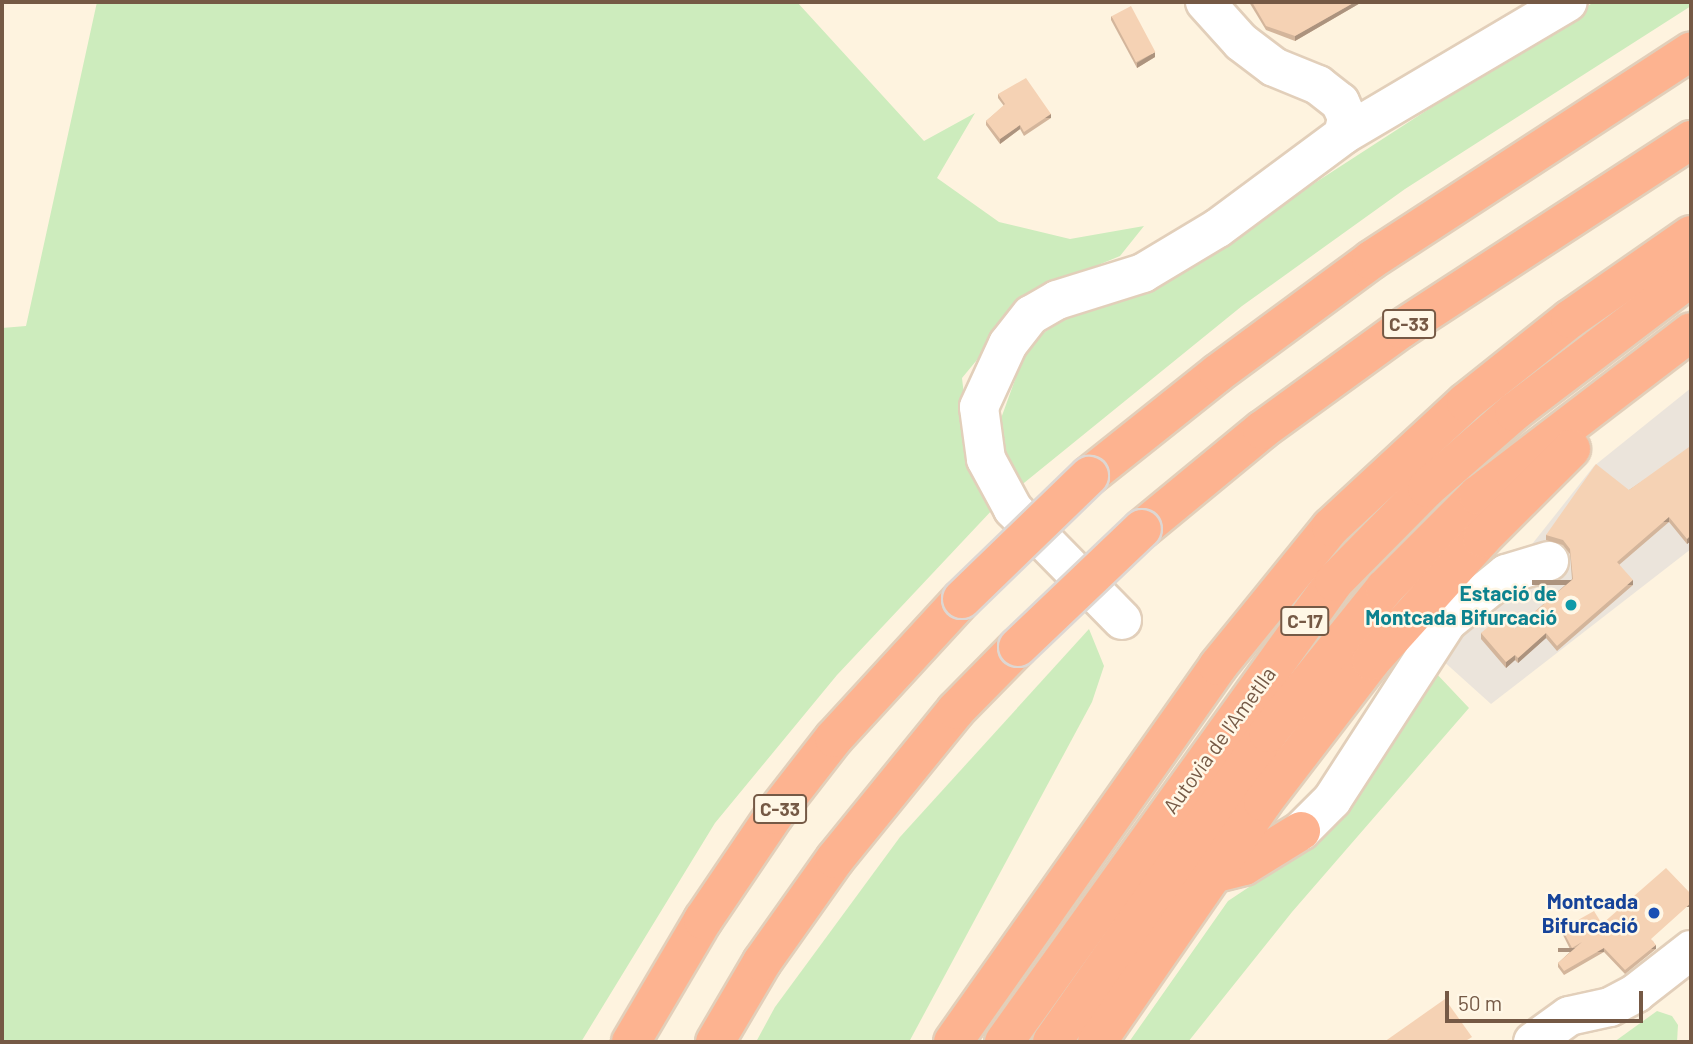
<!DOCTYPE html>
<html>
<head>
<meta charset="utf-8">
<style>
	body { margin:0 }
	#map { position:relative; width:1693px; height:1044px; overflow:hidden; background:#fef3df; font-family:Barlow,sans-serif }
	div>[style] { position:absolute }
	.industrial>* { inset:0; background:#ebe4db }
	.green>* { inset:0; background:#cdecbd }
	.roads { filter:drop-shadow(2px 0 #e2cfba) drop-shadow(-2px 0 #e2cfba) drop-shadow(0 2px #e2cfba) drop-shadow(0 -2px #e2cfba) }
	.minor>* { height:38px; margin:-19px; padding:0 19px; transform-origin:19px; border-radius:19px; background:#fff }
	.highway>* { height:38px; margin:-19px; padding:0 19px; transform-origin:19px; border-radius:19px; background:#fdb390 }
	.bridges { filter:drop-shadow(2px 0 #ded7d2) drop-shadow(-2px 0 #ded7d2) drop-shadow(0 2px #ded7d2) drop-shadow(0 -2px #ded7d2) }
	.highway-bridge>* { height:38px; margin:-19px; padding:0 19px; transform-origin:19px; border-radius:19px; background:#fdb390 }
	.wall>* { inset:0; background:#d3b59b }
	.shaded-wall>* { inset:0; background:#ac937e; transform-origin:0 0 }
	.building>* { inset:0; background:#f5d2b4; transform-origin:0 0 }
	.dots>* { width:19px; height:19px; translate:-50% -50%; box-sizing:border-box; border:4px solid #fff7e6; border-radius:50% }
	span { translate:-50% -50%; white-space:nowrap; text-align:center; line-height:1.15; -webkit-text-stroke:5px #fff7e6; paint-order:stroke }
	.shield-label span { padding:2px 5px; background:#fff7e6; border:2px solid; border-radius:5px; -webkit-text-stroke-width:0 }
	.shield-label { font-size:19px; color:#755945; font-weight:700 }
	.culture-label { font-size:21px; color:#0d838f; font-weight:700 }
	.right { translate:-100% -50%; text-align:right }
	.street-label { font-size:21px; color:#755945 }
	.transit-label { font-size:21px; color:#164399; font-weight:700 }
	.frame { position:absolute; inset:0; border:4px solid #755945; pointer-events:none }
	.scale { position:absolute; left:1445px; top:991px; width:198px; height:32px; box-sizing:border-box; border:4px solid #755945; border-top:0; padding-left:9px; font-size:21px; line-height:24px; white-space:nowrap; color:#755945; -webkit-text-stroke:5px #fff7e6; paint-order:stroke }
</style>
</head>
<body>
<div id="map">
	<div class="industrial">
		<div style="clip-path:polygon(1691px 388px,1691px 549px,1491px 704px,1441px 659px,1594px 466px)"></div>
	</div>
	<div class="green">
		<div style="clip-path:polygon(97px 2px,797px 2px,924px 141px,975px 113px,937px 178px,999px 222px,1070px 239px,1144px 226px,1120px 256px,1033px 292px,962px 378px,972px 463px,994px 508px,837px 675px,715px 823px,581px 1042px,2px 1042px,2px 328px,26px 326px)"></div>
		<div style="clip-path:polygon(1594px 2px,1691px 2px,1691px 6px,1405px 189px,1242px 306px,1019px 487px,995px 435px,1028px 344px,1079px 308px,1193px 262px)"></div>
		<div style="clip-path:polygon(1089px 629px,1104px 666px,1092px 702px,909px 1042px,756px 1042px,775px 1007px,900px 837px)"></div>
		<div style="clip-path:polygon(1434px 671px,1469px 708px,1292px 912px,1188px 1042px,1129px 1042px,1228px 901px,1306px 849px)"></div>
		<div style="clip-path:polygon(1657px 1011px,1672px 1016px,1678px 1025px,1677px 1042px,1614px 1042px)"></div>
	</div>
	<div class="roads">
		<div class="minor">
			<div style="left:1205px;top:2px;width:54px;rotate:48deg"></div>
			<div style="left:1241px;top:42px;width:41px;rotate:37.1deg"></div>
			<div style="left:1274px;top:67px;width:48px;rotate:22.2deg"></div>
			<div style="left:1318px;top:85px;width:28px;rotate:38deg"></div>
			<div style="left:1340px;top:102px;width:17px;rotate:66deg"></div>
			<div style="left:1347px;top:118px;width:17px;rotate:103deg"></div>
			<div style="left:1122px;top:620px;width:156px;rotate:-134.5deg"></div>
			<div style="left:1013px;top:509px;width:57px;rotate:-118.4deg"></div>
			<div style="left:986px;top:459px;width:52px;rotate:-97.7deg"></div>
			<div style="left:979px;top:407px;width:69px;rotate:-65.3deg"></div>
			<div style="left:1008px;top:344px;width:37px;rotate:-52deg"></div>
			<div style="left:1031px;top:315px;width:30px;rotate:-30deg"></div>
			<div style="left:1057px;top:300px;width:90px;rotate:-17.4deg"></div>
			<div style="left:1143px;top:273px;width:87px;rotate:-31deg"></div>
			<div style="left:1218px;top:228px;width:156px;rotate:-36.6deg"></div>
			<div style="left:1343px;top:135px;width:261px;rotate:-30.6deg"></div>
			<div style="left:1301px;top:831px;width:44px;rotate:-45deg"></div>
			<div style="left:1332px;top:800px;width:212px;rotate:-57.1deg"></div>
			<div style="left:1447px;top:622px;width:76px;rotate:-39.1deg"></div>
			<div style="left:1506px;top:574px;width:45px;rotate:-16.8deg"></div>
			<div style="left:1533px;top:1042px;width:44px;rotate:-35.8deg"></div>
			<div style="left:1569px;top:1016px;width:42px;rotate:-12.4deg"></div>
			<div style="left:1610px;top:1007px;width:30px;rotate:-28deg"></div>
			<div style="left:1636px;top:993px;width:70px;rotate:-38deg"></div>
		</div>
		<div class="highway">
			<div style="left:1089px;top:476px;width:165px;rotate:-38.6deg"></div>
			<div style="left:1218px;top:373px;width:190px;rotate:-36.4deg"></div>
			<div style="left:1371px;top:260px;width:382px;rotate:-33.1deg"></div>
			<div style="left:1142px;top:529px;width:156px;rotate:-39.5deg"></div>
			<div style="left:1262px;top:430px;width:172px;rotate:-36deg"></div>
			<div style="left:1401px;top:329px;width:346px;rotate:-33.1deg"></div>
			<div style="left:1212px;top:874px;width:33px;rotate:-14deg"></div>
			<div style="left:1244px;top:866px;width:67px;rotate:-31.6deg"></div>
			<div style="left:631px;top:1042px;width:142px;rotate:-59.5deg"></div>
			<div style="left:703px;top:920px;width:127px;rotate:-55.9deg"></div>
			<div style="left:774px;top:815px;width:98px;rotate:-52.1deg"></div>
			<div style="left:834px;top:738px;width:189px;rotate:-47.4deg"></div>
			<div style="left:715px;top:1042px;width:93px;rotate:-59.6deg"></div>
			<div style="left:762px;top:962px;width:126px;rotate:-54.7deg"></div>
			<div style="left:835px;top:859px;width:192px;rotate:-50.9deg"></div>
			<div style="left:956px;top:710px;width:88px;rotate:-45.5deg"></div>
			<div style="left:953px;top:1042px;width:460px;rotate:-54.8deg"></div>
			<div style="left:1218px;top:666px;width:179px;rotate:-50.9deg"></div>
			<div style="left:1331px;top:527px;width:184px;rotate:-42.8deg"></div>
			<div style="left:1466px;top:402px;width:133px;rotate:-38.6deg"></div>
			<div style="left:1570px;top:319px;width:147px;rotate:-34.8deg"></div>
			<div style="left:1004px;top:1042px;width:566px;rotate:-54.34deg"></div>
			<div style="left:1334px;top:582px;width:132px;rotate:-45.3deg"></div>
			<div style="left:1427px;top:488px;width:116px;rotate:-41.1deg"></div>
			<div style="left:1514px;top:412px;width:223px;rotate:-37.3deg"></div>
			<div style="left:1052px;top:1042px;width:377px;rotate:-55deg"></div>
			<div style="left:1268px;top:733px;width:186px;rotate:-51.1deg"></div>
			<div style="left:1385px;top:588px;width:132px;rotate:-45deg"></div>
			<div style="left:1478px;top:495px;width:268px;rotate:-37.4deg"></div>
			<div style="left:1097px;top:1042px;width:292px;rotate:-55.3deg"></div>
			<div style="left:1263px;top:802px;width:178px;rotate:-52.5deg"></div>
			<div style="left:1371px;top:661px;width:166px;rotate:-47.9deg"></div>
			<div style="left:1482px;top:538px;width:126px;rotate:-45deg"></div>
		</div>
	</div>
	<div class="bridges">
		<div class="highway-bridge">
			<div style="left:962px;top:599px;width:177px;rotate:-44.1deg"></div>
			<div style="left:1018px;top:647px;width:171px;rotate:-43.6deg"></div>
		</div>
	</div>
	<div class="wall">
		<div style="clip-path:polygon(1249px 2px,1362px 2px,1295px 41px,1266px 30px)"></div>
		<div style="clip-path:polygon(1111px 16px,1155px 57px,1137px 68px,1111px 20px)"></div>
		<div style="clip-path:polygon(998px 94px,1051px 118px,1024px 136px,1020px 129px,1000px 144px,986px 125px,986px 121px,1004px 106px,998px 98px)"></div>
		<div style="clip-path:polygon(1691px 449px,1691px 541px,1687px 544px,1669px 522px,1619px 565px,1633px 585px,1557px 651px,1546px 638px,1518px 663px,1515px 660px,1506px 668px,1481px 639px,1481px 633px,1515px 629px,1572px 579px,1570px 554px,1563px 545px,1546px 540px,1546px 535px,1629px 490px)"></div>
		<div style="clip-path:polygon(1602px 924px,1653px 941px,1656px 949px,1625px 974px,1604px 952px,1564px 975px,1558px 967px,1558px 963px,1571px 951px,1562px 933px,1562px 929px)"></div>
	</div>
	<div class="shaded-wall">
		<div style="clip-path:polygon(1355px 2px,1362px 2px,1295px 41px,1295px 36px)"></div>
		<div style="clip-path:polygon(1155px 52px,1155px 57px,1137px 68px,1137px 63px)"></div>
		<div style="left:1051px;top:114px;width:4px;height:32px;rotate:90deg"></div>
		<div style="clip-path:polygon(1020px 125px,1020px 129px,1000px 144px,1000px 139px)"></div>
		<div style="left:1669px;top:517px;width:5px;height:69px;rotate:90deg"></div>
		<div style="clip-path:polygon(1691px 535px,1691px 541px,1687px 544px,1687px 539px)"></div>
		<div style="left:1633px;top:580px;width:5px;height:101px;rotate:90deg"></div>
		<div style="clip-path:polygon(1546px 633px,1546px 638px,1518px 663px,1518px 658px)"></div>
		<div style="clip-path:polygon(1515px 655px,1515px 660px,1506px 668px,1506px 662px)"></div>
		<div style="left:1691px;top:903px;width:4px;height:54px;rotate:90deg"></div>
		<div style="left:1656px;top:945px;width:4px;height:40px;rotate:90deg"></div>
		<div style="left:1604px;top:948px;width:4px;height:46px;rotate:90deg"></div>
	</div>
	<div class="building">
		<div style="clip-path:polygon(1252px 2px,1355px 2px,1295px 36px,1266px 26px)"></div>
		<div style="left:1131px;top:6px;width:52px;height:22px;rotate:62deg"></div>
		<div style="clip-path:polygon(1026px 78px,1051px 114px,1024px 132px,1020px 125px,1000px 139px,986px 121px,1005px 104px,998px 94px)"></div>
		<div style="clip-path:polygon(1689px 447px,1691px 449px,1691px 535px,1687px 539px,1669px 517px,1617px 562px,1633px 580px,1557px 646px,1546px 633px,1518px 658px,1515px 655px,1506px 662px,1481px 633px,1502px 615px,1515px 629px,1573px 579px,1570px 549px,1563px 540px,1546px 535px,1596px 464px,1629px 490px)"></div>
		<div style="clip-path:polygon(1666px 868px,1691px 894px,1691px 903px,1651px 939px,1656px 945px,1625px 970px,1604px 948px,1564px 971px,1558px 963px,1582px 942px,1572px 948px,1562px 929px,1594px 911px,1602px 924px)"></div>
		<div style="clip-path:polygon(1445px 999px,1472px 1037px,1464px 1042px,1384px 1042px)"></div>
	</div>
	<div class="dots">
		<div style="left:1571px;top:605px;background:#0f9aa8"></div>
		<div style="left:1654px;top:913px;background:#1a4fb4"></div>
	</div>
	<div class="shield-label">
		<span style="left:1409px;top:324px">C-33</span>
		<span style="left:1305px;top:621px">C-17</span>
		<span style="left:780px;top:809px">C-33</span>
	</div>
	<div class="culture-label">
		<span class="right" style="left:1557px;top:605px">Estació de<br>Montcada Bifurcació</span>
	</div>
	<div class="street-label">
		<span style="left:1219px;top:740px;rotate:-54deg">Autovia de l'Ametlla</span>
	</div>
	<div class="transit-label">
		<span class="right" style="left:1638px;top:913px">Montcada<br>Bifurcació</span>
	</div>
	<div class="frame"></div>
	<div class="scale">50 m</div>
</div>
</body>
</html>
